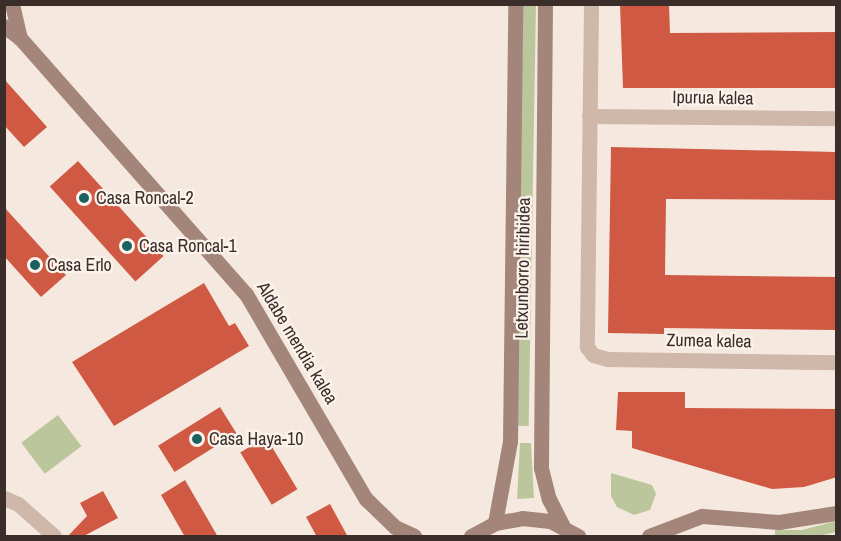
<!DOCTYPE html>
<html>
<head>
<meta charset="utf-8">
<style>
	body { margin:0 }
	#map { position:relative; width:841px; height:541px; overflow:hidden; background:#f5e9df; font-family:"Archivo Narrow",sans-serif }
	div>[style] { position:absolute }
	.green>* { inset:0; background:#bcc69d; transform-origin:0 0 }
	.building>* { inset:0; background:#cf5943; transform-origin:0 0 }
	.street>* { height:15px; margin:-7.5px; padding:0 7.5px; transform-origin:7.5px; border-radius:7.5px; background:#cfb7a9 }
	.secondary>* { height:15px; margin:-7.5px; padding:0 7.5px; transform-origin:7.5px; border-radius:7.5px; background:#a3857a }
	.dots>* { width:16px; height:16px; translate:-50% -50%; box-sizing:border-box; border:3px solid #fcf3ec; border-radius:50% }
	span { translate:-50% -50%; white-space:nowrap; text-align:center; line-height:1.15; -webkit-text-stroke:4.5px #fcf3ec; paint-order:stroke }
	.street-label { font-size:18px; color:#3b2e2a }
	.poi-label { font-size:18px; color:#3b2e2a }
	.left { translate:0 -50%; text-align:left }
	.frame { position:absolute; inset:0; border:6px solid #3b2e2a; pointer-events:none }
</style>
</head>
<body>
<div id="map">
	<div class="green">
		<div style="left:536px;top:4px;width:422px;height:13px;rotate:91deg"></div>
		<div style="left:58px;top:415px;width:39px;height:46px;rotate:53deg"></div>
		<div style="clip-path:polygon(520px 443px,531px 443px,534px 498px,517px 499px)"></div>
		<div style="clip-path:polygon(611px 473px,652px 485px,656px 494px,650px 510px,634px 515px,617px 507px,611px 496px)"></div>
		<div style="clip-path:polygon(836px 521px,836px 532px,819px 536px,775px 536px,775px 530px,802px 530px)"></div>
	</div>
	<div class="building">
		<div style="clip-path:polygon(620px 4px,669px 4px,670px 33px,837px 32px,837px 88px,623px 88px)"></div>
		<div style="clip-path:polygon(4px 79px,47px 127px,24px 147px,4px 125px)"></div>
		<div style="clip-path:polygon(611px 147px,837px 152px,837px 200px,666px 199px,665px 275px,837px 277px,837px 330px,664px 328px,664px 334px,608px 333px)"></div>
		<div style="left:78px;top:161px;width:128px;height:38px;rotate:48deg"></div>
		<div style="clip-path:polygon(4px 207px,66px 275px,41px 297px,4px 256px)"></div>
		<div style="clip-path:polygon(204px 283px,229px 326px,235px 323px,249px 346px,114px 426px,72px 362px)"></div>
		<div style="clip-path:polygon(618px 392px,685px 392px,685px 408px,837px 409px,837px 477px,804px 487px,772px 489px,632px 448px,632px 431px,616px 430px)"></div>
		<div style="left:220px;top:407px;width:31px;height:73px;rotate:58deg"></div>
		<div style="left:266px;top:437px;width:61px;height:30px;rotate:59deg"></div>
		<div style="clip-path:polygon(185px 480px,218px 537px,185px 537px,161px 495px)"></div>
		<div style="clip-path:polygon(103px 491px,118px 518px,82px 537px,67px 537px,87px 516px,80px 503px)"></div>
		<div style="clip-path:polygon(330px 504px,348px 537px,317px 537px,306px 517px)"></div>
	</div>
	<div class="street">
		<div style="left:591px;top:4px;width:343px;rotate:90.7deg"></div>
		<div style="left:587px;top:347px;width:10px;rotate:53deg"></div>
		<div style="left:593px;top:355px;width:16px;rotate:15deg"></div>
		<div style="left:608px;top:359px;width:228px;rotate:0.8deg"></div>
		<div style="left:589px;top:116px;width:247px;rotate:0.5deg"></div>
		<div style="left:4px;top:498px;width:15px;rotate:23deg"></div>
		<div style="left:18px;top:504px;width:48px;rotate:41.6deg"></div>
	</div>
	<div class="secondary">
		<div style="left:12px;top:4px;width:35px;rotate:77deg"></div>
		<div style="left:545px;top:4px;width:464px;rotate:90.5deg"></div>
		<div style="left:541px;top:468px;width:32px;rotate:76deg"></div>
		<div style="left:549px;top:499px;width:31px;rotate:63deg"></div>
		<div style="left:4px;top:26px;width:20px;rotate:37deg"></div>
		<div style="left:20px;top:38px;width:341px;rotate:48.6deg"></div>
		<div style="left:246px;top:294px;width:238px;rotate:59.7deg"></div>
		<div style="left:366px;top:499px;width:40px;rotate:44deg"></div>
		<div style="left:395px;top:527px;width:21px;rotate:25deg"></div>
		<div style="left:495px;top:523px;width:83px;rotate:-79.6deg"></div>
		<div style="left:510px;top:441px;width:437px;rotate:-89.3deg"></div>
		<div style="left:471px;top:536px;width:27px;rotate:-28deg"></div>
		<div style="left:495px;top:523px;width:27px;rotate:-10deg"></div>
		<div style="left:522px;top:518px;width:28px;rotate:6deg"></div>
		<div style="left:550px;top:521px;width:32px;rotate:28deg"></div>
		<div style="left:649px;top:536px;width:57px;rotate:-20.7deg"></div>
		<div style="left:702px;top:516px;width:77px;rotate:4.5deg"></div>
		<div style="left:779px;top:522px;width:58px;rotate:-9deg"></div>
	</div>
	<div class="dots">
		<div style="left:84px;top:198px;background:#1b615f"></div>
		<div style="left:127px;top:246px;background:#1b615f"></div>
		<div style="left:35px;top:265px;background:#1b615f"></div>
		<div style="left:197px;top:439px;background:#1b615f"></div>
	</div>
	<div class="street-label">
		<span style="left:713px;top:98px;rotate:1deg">Ipurua kalea</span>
		<span style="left:523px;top:268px;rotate:-89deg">Letxunborro hiribidea</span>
		<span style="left:709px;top:341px;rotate:1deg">Zumea kalea</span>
		<span style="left:297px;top:343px;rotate:59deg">Aldabe mendia kalea</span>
	</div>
	<div class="poi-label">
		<span class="left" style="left:96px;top:198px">Casa Roncal-2</span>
		<span class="left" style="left:139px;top:246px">Casa Roncal-1</span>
		<span class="left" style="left:47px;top:265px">Casa Erlo</span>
		<span class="left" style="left:209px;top:439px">Casa Haya-10</span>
	</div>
	<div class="frame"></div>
</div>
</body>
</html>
